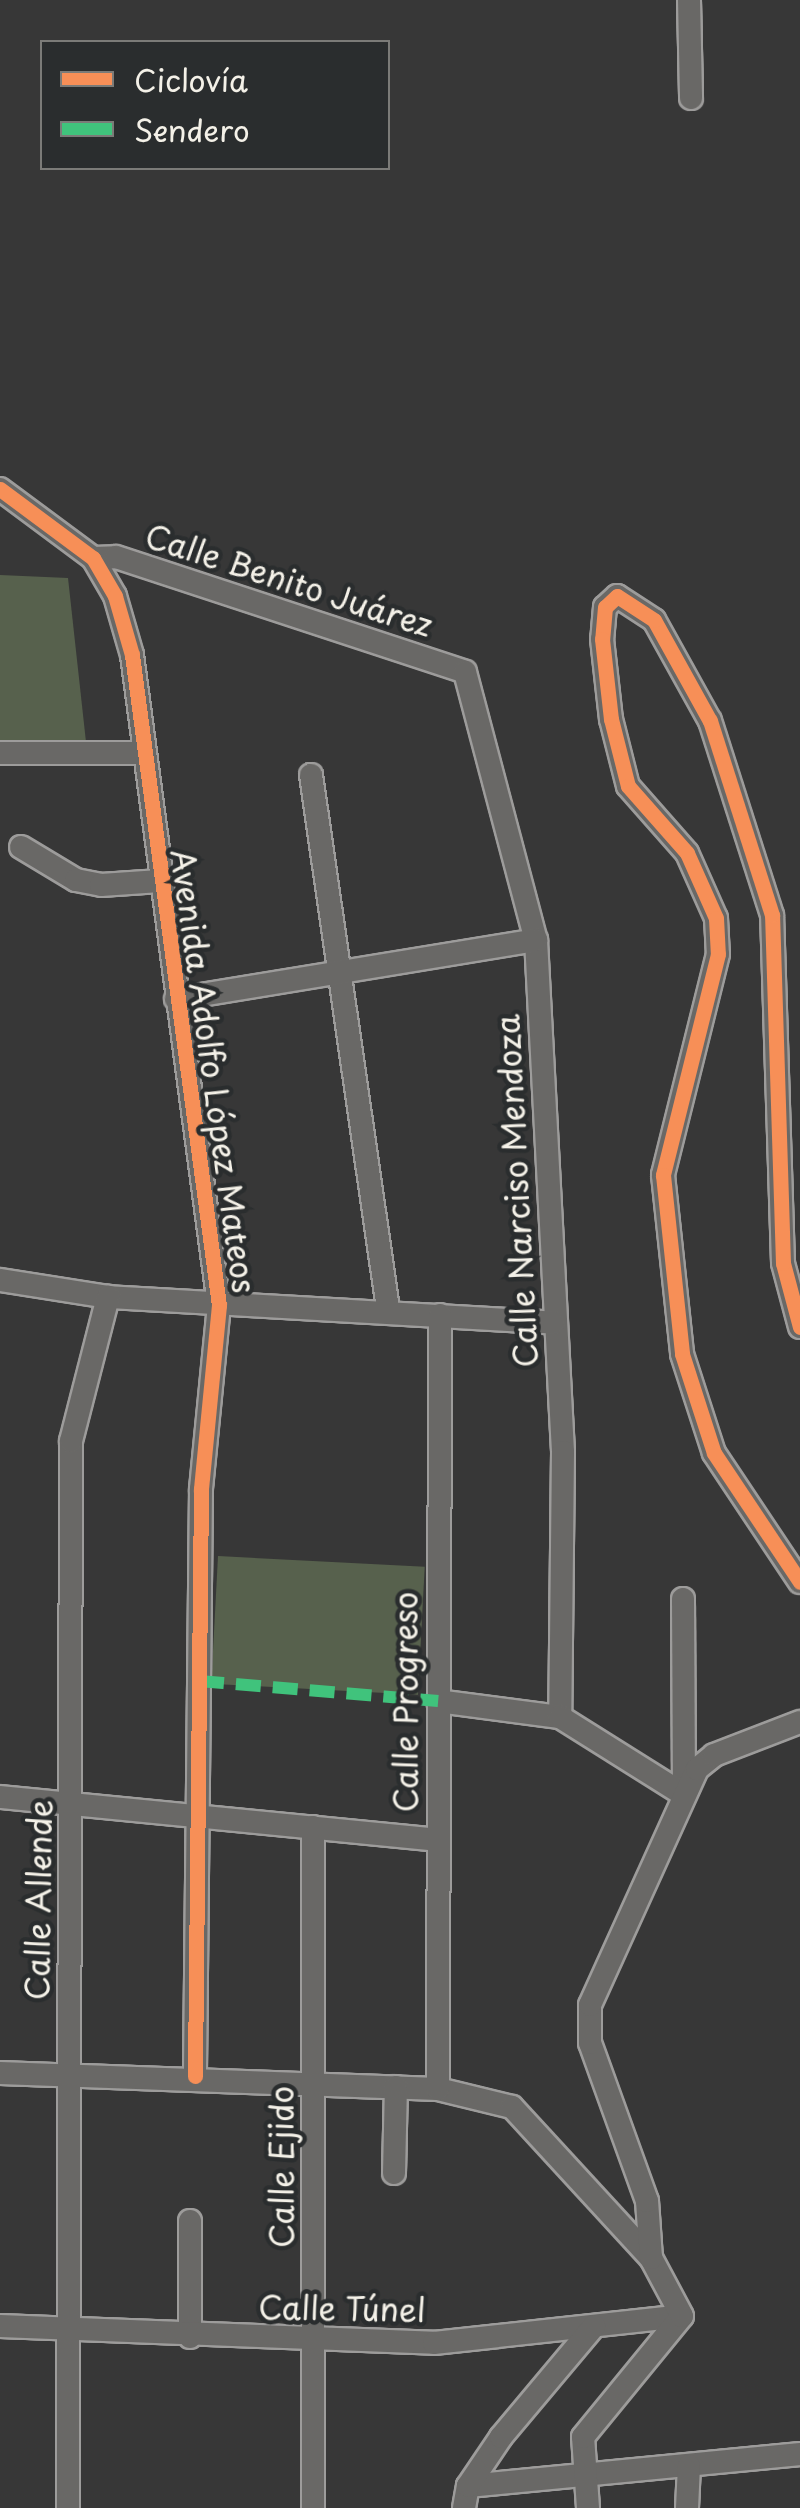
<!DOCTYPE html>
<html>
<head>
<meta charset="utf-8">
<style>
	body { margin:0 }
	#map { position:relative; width:800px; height:2508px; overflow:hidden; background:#373737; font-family:"Playpen Sans",sans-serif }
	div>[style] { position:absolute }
	.green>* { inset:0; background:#57614d; transform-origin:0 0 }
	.roads { filter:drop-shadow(2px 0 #9d9c9b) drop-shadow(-2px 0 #9d9c9b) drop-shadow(0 2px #9d9c9b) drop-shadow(0 -2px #9d9c9b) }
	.minor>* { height:22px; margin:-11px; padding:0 11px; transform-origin:11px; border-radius:11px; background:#696866 }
	.quiet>* { height:12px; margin-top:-6px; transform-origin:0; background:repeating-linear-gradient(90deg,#40c37c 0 25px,transparent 0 37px) }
	.cycleway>* { height:15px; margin:-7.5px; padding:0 7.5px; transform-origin:7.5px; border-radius:7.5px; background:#f78f57 }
	span { translate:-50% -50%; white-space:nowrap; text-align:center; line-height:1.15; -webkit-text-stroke:9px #2a2d2e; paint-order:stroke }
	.street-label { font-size:32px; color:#f4f1e8 }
	.legend { position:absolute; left:40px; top:40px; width:350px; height:130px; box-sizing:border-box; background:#2a2d2e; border:2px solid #7b7b78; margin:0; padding:12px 18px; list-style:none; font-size:30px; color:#f4f1e8 }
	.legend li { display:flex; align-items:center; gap:20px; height:50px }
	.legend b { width:50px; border:2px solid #7b7b78 }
</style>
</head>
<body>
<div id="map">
	<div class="green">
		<div style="clip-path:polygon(0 575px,68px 578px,86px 742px,0 746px)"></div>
		<div style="left:218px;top:1556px;width:207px;height:128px;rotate:3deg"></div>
	</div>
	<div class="roads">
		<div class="minor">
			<div style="left:689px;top:0;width:98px;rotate:88.8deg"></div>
			<div style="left:0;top:489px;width:116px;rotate:36.6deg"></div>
			<div style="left:93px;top:558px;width:44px;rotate:59.9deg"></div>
			<div style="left:115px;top:596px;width:61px;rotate:73.9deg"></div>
			<div style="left:132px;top:655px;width:656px;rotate:82.38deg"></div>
			<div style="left:219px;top:1305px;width:185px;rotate:95.6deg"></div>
			<div style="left:201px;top:1489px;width:587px;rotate:90.59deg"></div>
			<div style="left:93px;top:558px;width:23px;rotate:-2deg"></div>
			<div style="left:116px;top:557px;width:367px;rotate:18.2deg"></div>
			<div style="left:465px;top:672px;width:277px;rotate:75.2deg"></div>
			<div style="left:536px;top:940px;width:513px;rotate:86.98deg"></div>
			<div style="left:563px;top:1452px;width:265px;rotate:90.6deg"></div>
			<div style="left:0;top:753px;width:143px"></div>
			<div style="left:311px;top:775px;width:540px;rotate:81.79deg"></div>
			<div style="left:21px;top:847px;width:64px;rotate:31deg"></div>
			<div style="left:76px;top:880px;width:25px;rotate:11deg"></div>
			<div style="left:101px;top:885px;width:59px;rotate:-3.9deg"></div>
			<div style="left:176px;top:999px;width:365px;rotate:-9.3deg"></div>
			<div style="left:0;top:1280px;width:109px;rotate:8.9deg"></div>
			<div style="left:108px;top:1297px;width:446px;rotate:3.3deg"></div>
			<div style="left:800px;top:1327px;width:66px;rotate:-104.9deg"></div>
			<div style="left:783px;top:1263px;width:348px;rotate:-91.8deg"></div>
			<div style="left:772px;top:915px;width:204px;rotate:-107.7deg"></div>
			<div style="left:710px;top:721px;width:115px;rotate:-119deg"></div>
			<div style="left:654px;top:620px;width:44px;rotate:-147deg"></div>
			<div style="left:617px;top:596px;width:16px;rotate:137deg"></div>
			<div style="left:605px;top:607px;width:32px;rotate:95deg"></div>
			<div style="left:602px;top:639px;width:81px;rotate:83.6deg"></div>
			<div style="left:611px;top:719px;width:69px;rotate:75.8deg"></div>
			<div style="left:628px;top:786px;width:89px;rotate:48.6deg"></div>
			<div style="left:687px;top:853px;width:71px;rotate:66deg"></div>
			<div style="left:716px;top:918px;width:36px;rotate:87deg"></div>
			<div style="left:718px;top:954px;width:228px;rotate:104deg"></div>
			<div style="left:663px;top:1175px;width:180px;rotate:83.9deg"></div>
			<div style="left:682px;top:1354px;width:104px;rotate:72.1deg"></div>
			<div style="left:714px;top:1453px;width:155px;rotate:56.3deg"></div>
			<div style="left:683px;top:1599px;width:186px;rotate:89.7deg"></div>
			<div style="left:438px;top:1701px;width:123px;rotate:7.5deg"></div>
			<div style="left:560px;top:1717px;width:143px;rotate:32.1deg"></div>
			<div style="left:0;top:1797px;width:438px;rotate:5.6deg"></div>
			<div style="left:0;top:2073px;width:438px;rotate:2.1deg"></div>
			<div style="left:438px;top:2089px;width:76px;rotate:13.7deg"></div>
			<div style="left:512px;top:2107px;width:205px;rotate:47.4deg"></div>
			<div style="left:438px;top:2089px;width:774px;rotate:-89.85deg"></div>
			<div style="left:394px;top:2173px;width:86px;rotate:-88.7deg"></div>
			<div style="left:190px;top:2221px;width:116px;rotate:90deg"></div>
			<div style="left:0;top:2326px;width:434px;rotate:2.2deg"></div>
			<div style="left:434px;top:2343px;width:249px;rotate:-6.2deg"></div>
			<div style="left:468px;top:2486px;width:334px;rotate:-5.5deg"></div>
			<div style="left:68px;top:2508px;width:1067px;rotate:-89.84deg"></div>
			<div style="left:71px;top:1441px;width:149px;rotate:-75.6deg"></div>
			<div style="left:313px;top:2508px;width:681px;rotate:-90deg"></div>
			<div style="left:464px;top:2508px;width:22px;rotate:-80deg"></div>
			<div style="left:468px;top:2486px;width:59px;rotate:-56deg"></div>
			<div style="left:501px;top:2437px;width:145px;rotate:-50deg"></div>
			<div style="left:588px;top:2508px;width:71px;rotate:-94deg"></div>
			<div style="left:583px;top:2437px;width:156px;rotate:-50.7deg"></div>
			<div style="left:682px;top:2316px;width:66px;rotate:-118.1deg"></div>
			<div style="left:651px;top:2258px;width:57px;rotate:-94deg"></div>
			<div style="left:647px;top:2201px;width:168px;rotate:-109.8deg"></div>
			<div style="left:590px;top:2043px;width:38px;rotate:-90deg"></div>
			<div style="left:590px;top:2005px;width:259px;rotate:-65.6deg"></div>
			<div style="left:697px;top:1769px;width:22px;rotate:-39deg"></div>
			<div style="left:714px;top:1755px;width:92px;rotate:-21deg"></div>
			<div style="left:687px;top:2508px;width:42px;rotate:-87.3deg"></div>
		</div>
	</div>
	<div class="quiet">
		<div style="left:199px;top:1681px;width:240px;rotate:4.8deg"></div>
	</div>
	<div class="cycleway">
		<div style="left:0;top:489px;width:116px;rotate:36.6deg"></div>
		<div style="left:93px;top:558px;width:44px;rotate:59.9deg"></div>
		<div style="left:115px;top:596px;width:61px;rotate:73.9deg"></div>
		<div style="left:132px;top:655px;width:656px;rotate:82.38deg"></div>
		<div style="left:219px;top:1305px;width:185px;rotate:95.6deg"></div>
		<div style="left:201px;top:1489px;width:587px;rotate:90.59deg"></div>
		<div style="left:800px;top:1327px;width:66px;rotate:-104.9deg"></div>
		<div style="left:783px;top:1263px;width:348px;rotate:-91.8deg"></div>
		<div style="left:772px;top:915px;width:204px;rotate:-107.7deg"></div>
		<div style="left:710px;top:721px;width:115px;rotate:-119deg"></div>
		<div style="left:654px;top:620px;width:44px;rotate:-147deg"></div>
		<div style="left:617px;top:596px;width:16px;rotate:137deg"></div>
		<div style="left:605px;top:607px;width:32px;rotate:95deg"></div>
		<div style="left:602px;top:639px;width:81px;rotate:83.6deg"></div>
		<div style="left:611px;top:719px;width:69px;rotate:75.8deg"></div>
		<div style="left:628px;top:786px;width:89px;rotate:48.6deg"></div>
		<div style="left:687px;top:853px;width:71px;rotate:66deg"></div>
		<div style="left:716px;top:918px;width:36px;rotate:87deg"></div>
		<div style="left:718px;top:954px;width:228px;rotate:104deg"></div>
		<div style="left:663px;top:1175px;width:180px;rotate:83.9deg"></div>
		<div style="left:682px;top:1354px;width:104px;rotate:72.1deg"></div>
		<div style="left:714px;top:1453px;width:155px;rotate:56.3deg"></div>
	</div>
	<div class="street-label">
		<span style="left:289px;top:580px;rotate:18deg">Calle Benito Juárez</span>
		<span style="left:214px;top:1071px;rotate:82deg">Avenida Adolfo López Mateos</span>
		<span style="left:516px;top:1191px;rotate:-93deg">Calle Narciso Mendoza</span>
		<span style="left:405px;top:1702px;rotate:-90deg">Calle Progreso</span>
		<span style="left:38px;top:1900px;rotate:-89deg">Calle Allende</span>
		<span style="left:281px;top:2167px;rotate:-90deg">Calle Ejido</span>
		<span style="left:342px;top:2308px;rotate:1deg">Calle Túnel</span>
	</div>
	<ul class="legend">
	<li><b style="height:12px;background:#f78f57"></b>Ciclovía</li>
	<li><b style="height:12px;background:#40c37c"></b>Sendero</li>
	</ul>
</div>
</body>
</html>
